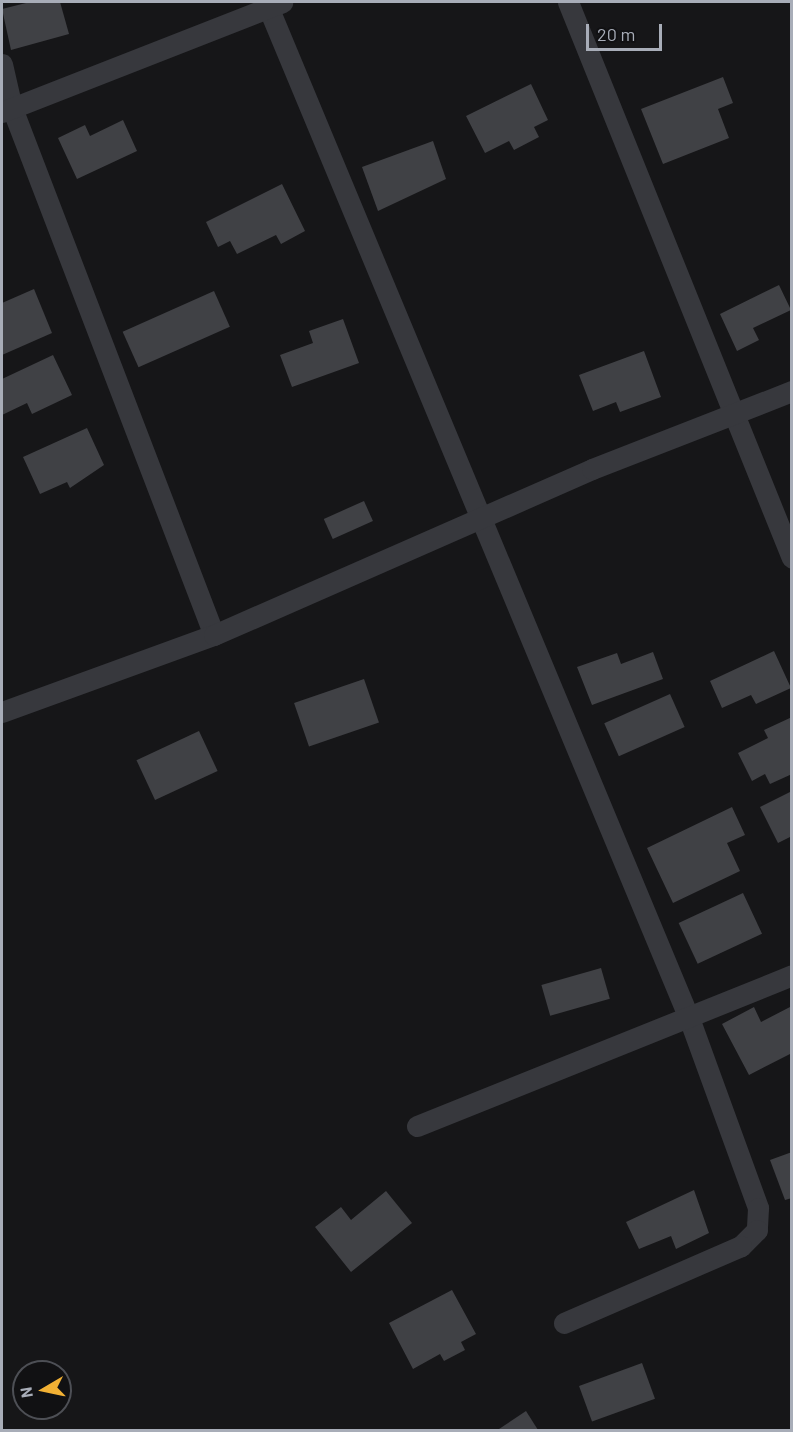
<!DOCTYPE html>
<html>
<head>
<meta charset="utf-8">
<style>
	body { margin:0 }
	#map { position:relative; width:793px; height:1432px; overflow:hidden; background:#161618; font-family:Barlow,sans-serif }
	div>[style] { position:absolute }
	.building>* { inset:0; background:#404145; transform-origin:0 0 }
	.minor>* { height:21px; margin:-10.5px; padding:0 10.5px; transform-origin:10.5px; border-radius:10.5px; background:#37383d }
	span { translate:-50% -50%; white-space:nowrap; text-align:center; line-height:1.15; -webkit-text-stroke:5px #111113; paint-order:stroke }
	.frame { position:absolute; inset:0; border:3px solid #a8adb8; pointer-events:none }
	.north { position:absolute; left:12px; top:1360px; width:60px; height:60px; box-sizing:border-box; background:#111113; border:2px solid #4d4f55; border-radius:50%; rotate:261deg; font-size:16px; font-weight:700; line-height:24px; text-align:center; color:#a8adb8 }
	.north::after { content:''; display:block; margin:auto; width:21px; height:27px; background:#f2b134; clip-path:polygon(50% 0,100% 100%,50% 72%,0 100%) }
	.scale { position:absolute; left:586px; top:24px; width:76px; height:27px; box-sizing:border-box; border:3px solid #a8adb8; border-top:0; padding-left:8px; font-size:18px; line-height:21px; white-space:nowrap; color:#a8adb8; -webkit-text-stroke:4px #111113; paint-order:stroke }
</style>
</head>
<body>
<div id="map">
	<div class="building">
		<div style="clip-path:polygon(30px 2px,60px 2px,69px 34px,11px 50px,2px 9px)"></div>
		<div style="clip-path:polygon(723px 77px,733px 103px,718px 109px,729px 138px,663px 164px,641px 109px)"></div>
		<div style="clip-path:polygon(531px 84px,548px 120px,534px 127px,539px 137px,514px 150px,509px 141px,485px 153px,466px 116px)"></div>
		<div style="clip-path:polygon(123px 120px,137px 151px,77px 179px,58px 138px,85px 125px,90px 136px)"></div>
		<div style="clip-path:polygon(433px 141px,446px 179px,378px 211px,362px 167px)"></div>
		<div style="clip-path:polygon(282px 184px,305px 231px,281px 244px,276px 235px,237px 254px,230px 241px,218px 247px,206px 222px)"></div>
		<div style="clip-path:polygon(779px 285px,791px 310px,753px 328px,759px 340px,737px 351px,720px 314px)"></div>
		<div style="clip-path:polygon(34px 289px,52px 333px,2px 355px,2px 303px)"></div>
		<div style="left:214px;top:291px;width:39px;height:100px;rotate:66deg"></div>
		<div style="clip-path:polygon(343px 319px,359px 363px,292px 387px,280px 355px,313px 343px,309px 331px)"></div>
		<div style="clip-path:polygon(644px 351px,661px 397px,620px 412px,616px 402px,593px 411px,579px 375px)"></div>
		<div style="clip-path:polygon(53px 355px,72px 395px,32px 414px,27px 403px,2px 415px,2px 379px)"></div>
		<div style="clip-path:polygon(87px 428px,104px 465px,70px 488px,67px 482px,40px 494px,23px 457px)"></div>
		<div style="left:364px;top:501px;width:22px;height:44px;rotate:66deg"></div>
		<div style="clip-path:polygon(774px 651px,791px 688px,756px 704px,751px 695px,722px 708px,710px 681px)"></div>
		<div style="clip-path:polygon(653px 652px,663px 679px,592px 705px,577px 667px,617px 653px,621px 664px)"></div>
		<div style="left:364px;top:679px;width:46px;height:74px;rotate:71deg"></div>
		<div style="left:670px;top:694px;width:36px;height:72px;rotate:66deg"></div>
		<div style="clip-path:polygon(792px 717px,792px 774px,770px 784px,765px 774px,752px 781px,738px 753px,768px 738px,764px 730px)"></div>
		<div style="left:199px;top:731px;width:44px;height:69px;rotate:65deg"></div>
		<div style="clip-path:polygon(792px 791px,792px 836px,778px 843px,760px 807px)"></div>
		<div style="clip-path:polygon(732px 807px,745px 835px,727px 843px,740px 871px,673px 903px,647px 848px)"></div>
		<div style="left:743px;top:893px;width:45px;height:71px;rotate:65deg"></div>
		<div style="left:601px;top:968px;width:32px;height:62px;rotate:74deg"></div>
		<div style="clip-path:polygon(754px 1007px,761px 1022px,790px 1007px,792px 1053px,749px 1075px,722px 1024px)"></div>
		<div style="clip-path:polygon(792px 1152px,792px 1198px,785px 1200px,770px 1160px)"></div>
		<div style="clip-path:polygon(694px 1190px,709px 1233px,676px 1249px,671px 1236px,639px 1249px,626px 1222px)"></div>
		<div style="clip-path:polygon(386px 1191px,412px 1223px,351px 1272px,315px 1227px,341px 1207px,351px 1220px)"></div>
		<div style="clip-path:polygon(452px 1290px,476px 1334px,461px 1342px,465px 1350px,444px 1361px,440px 1354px,413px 1369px,389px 1323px)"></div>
		<div style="left:642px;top:1363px;width:38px;height:67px;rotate:70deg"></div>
		<div style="clip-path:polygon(526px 1411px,538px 1430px,500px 1430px,499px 1429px)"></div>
	</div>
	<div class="minor">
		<div style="left:266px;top:2px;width:1101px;rotate:67.4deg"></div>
		<div style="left:689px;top:1018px;width:202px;rotate:70deg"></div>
		<div style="left:758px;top:1208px;width:22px;rotate:93deg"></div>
		<div style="left:757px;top:1230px;width:23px;rotate:135deg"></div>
		<div style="left:741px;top:1246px;width:193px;rotate:156.5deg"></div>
		<div style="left:568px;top:2px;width:599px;rotate:68.06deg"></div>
		<div style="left:2px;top:64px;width:45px;rotate:77.2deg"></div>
		<div style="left:12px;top:108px;width:564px;rotate:69.03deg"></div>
		<div style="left:2px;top:112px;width:301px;rotate:-21.4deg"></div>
		<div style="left:2px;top:712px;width:226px;rotate:-20deg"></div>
		<div style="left:214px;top:635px;width:413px;rotate:-23.7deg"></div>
		<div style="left:592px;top:469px;width:215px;rotate:-21.3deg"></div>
		<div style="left:417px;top:1126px;width:404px;rotate:-21.9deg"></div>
	</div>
	<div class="frame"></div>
	<div class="north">N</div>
	<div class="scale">20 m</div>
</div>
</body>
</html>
